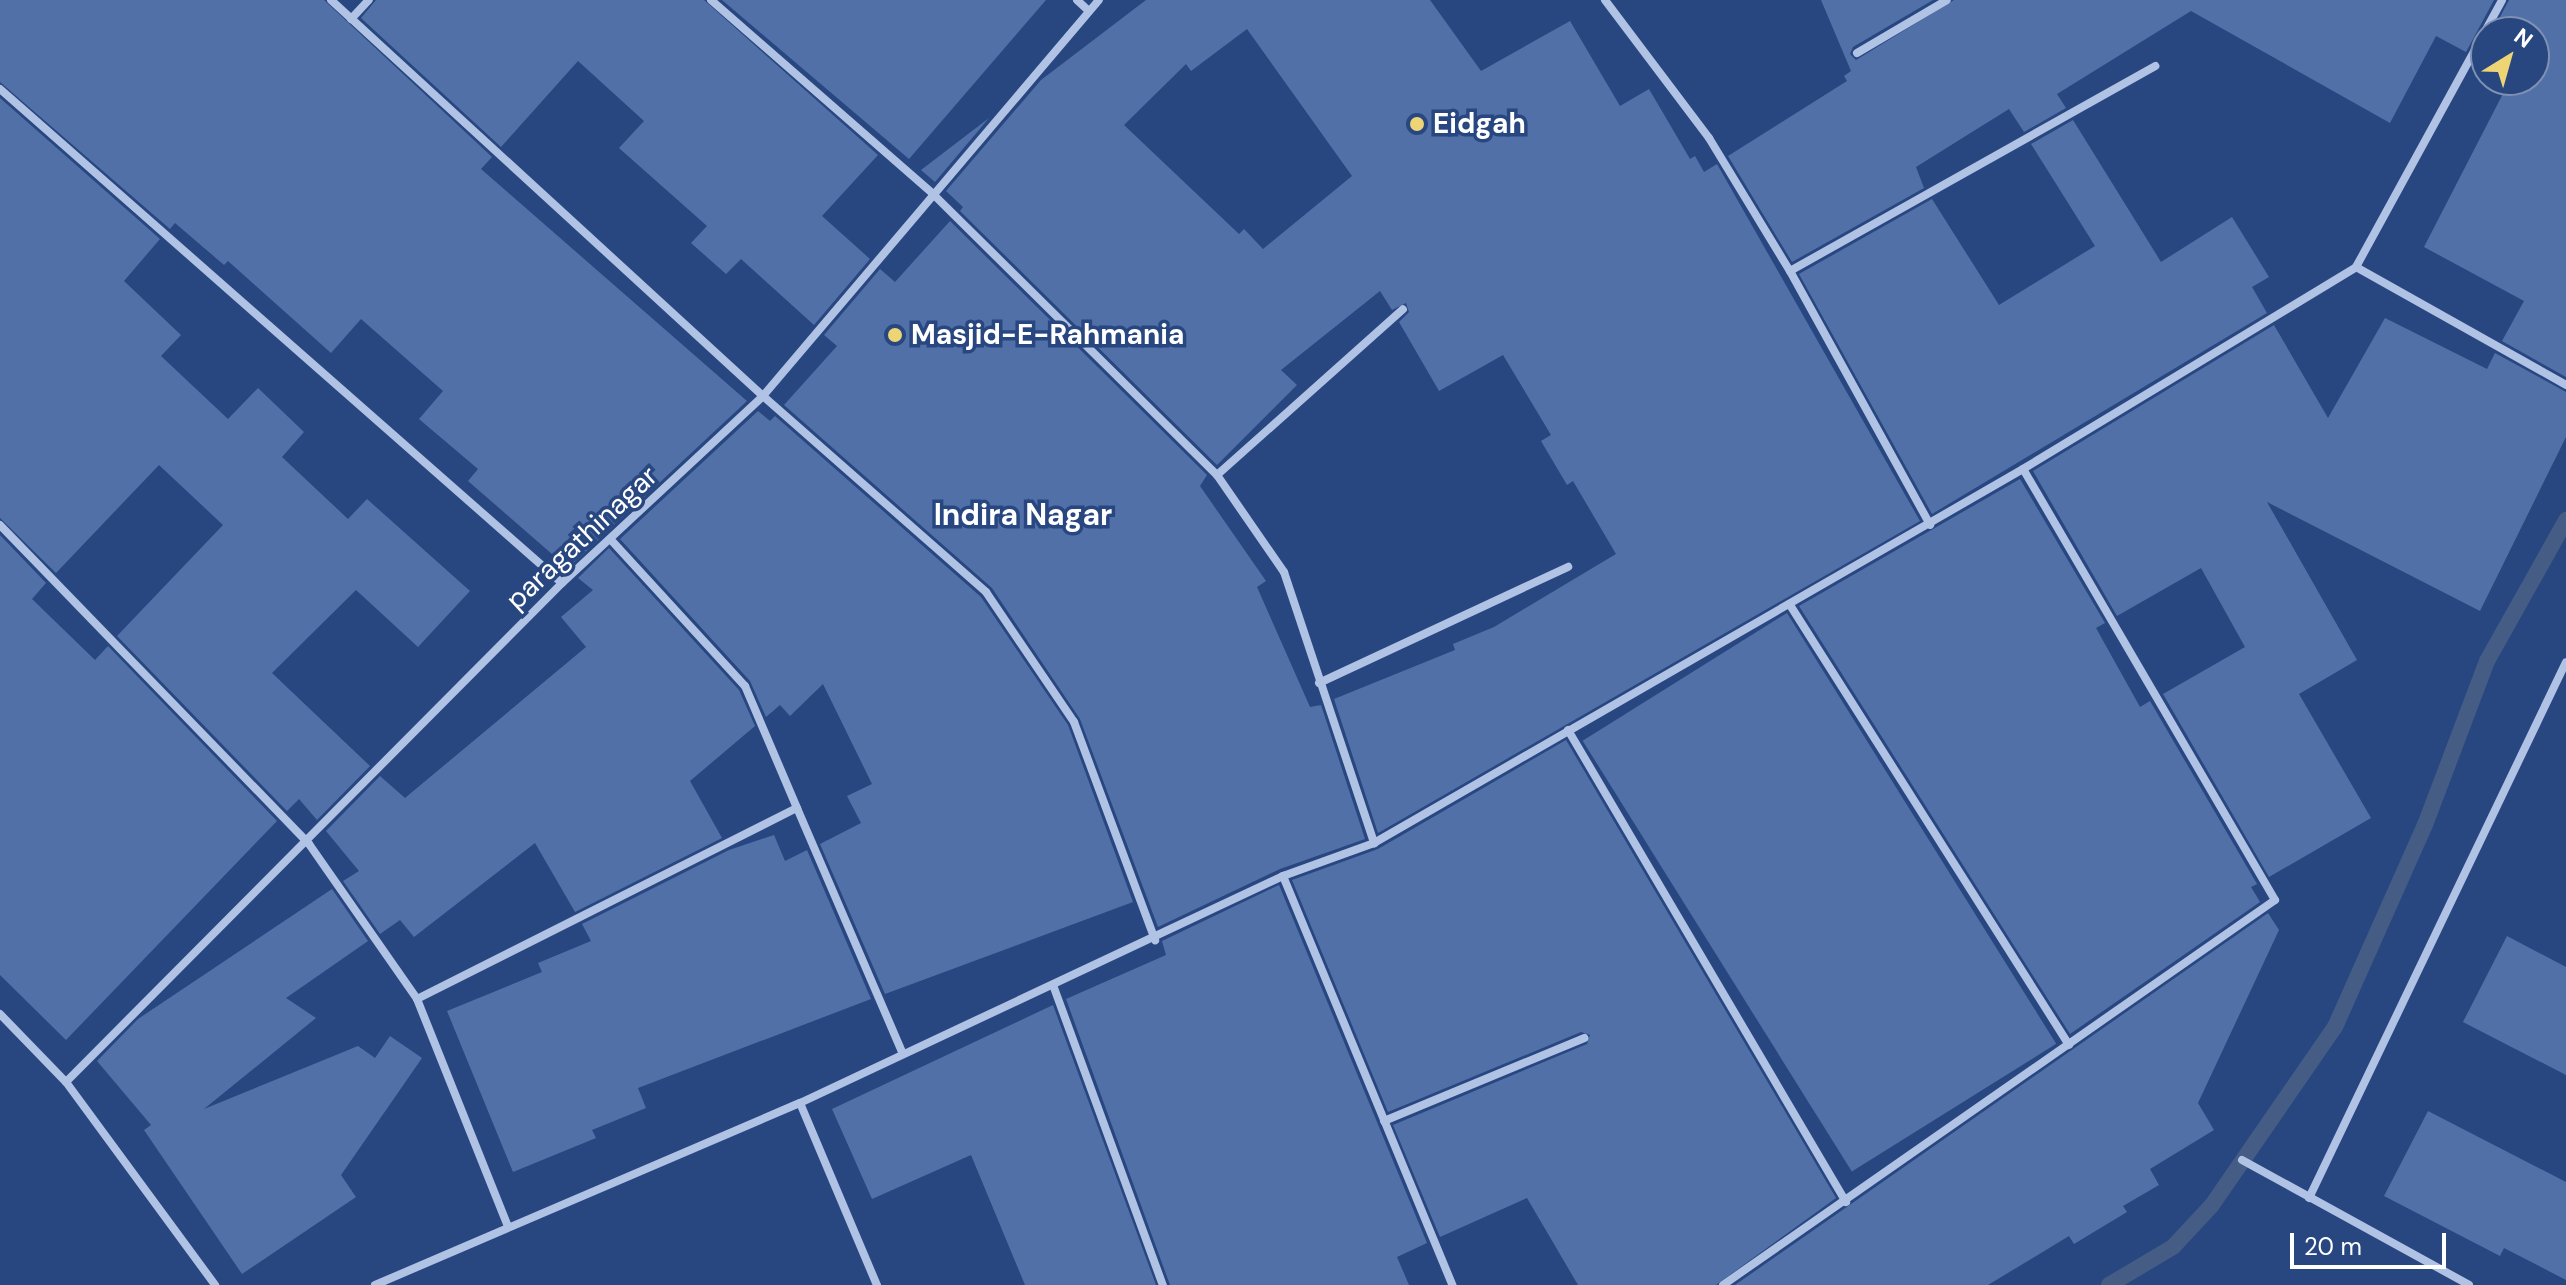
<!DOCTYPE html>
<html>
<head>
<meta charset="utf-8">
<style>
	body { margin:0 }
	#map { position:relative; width:2566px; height:1285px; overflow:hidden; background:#284780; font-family:"DM Sans",sans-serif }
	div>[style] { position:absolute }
	.stream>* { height:16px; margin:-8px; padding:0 8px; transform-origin:8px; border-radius:8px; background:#455c85 }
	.building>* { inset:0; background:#5170a8; transform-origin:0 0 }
	.minor>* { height:8px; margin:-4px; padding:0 4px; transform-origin:4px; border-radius:4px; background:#b0c3e5 }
	.dots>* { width:22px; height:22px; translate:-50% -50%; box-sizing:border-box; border:4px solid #284780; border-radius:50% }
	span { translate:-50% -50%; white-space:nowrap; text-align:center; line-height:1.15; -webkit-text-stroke:7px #284780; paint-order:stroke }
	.poi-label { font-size:28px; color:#fff; font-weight:700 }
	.left { translate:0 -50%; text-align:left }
	.street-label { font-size:28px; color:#fff }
	.neighbourhood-label { font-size:30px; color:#fff; font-weight:700 }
	.north { position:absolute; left:2470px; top:16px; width:80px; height:80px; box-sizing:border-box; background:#284780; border:2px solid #7e91b3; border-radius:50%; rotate:37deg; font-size:22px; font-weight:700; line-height:32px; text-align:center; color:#fff }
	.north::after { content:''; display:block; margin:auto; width:28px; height:36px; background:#edd576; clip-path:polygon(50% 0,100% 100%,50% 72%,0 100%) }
	.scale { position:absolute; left:2290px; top:1233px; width:156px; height:36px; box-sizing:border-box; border:4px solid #fff; border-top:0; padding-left:10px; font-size:24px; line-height:28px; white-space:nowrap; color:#fff; -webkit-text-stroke:6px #284780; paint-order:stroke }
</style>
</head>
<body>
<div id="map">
	<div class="stream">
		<div style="left:2109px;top:1285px;width:74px;rotate:-30.7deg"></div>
		<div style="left:2173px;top:1247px;width:57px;rotate:-47.1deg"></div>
		<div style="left:2212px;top:1205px;width:216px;rotate:-55.4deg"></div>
		<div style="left:2335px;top:1027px;width:221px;rotate:-66deg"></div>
		<div style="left:2425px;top:825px;width:175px;rotate:-69.3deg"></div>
		<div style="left:2487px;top:661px;width:162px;rotate:-60.7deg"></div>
	</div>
	<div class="building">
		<div style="clip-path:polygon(0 0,324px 0,492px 157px,481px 169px,747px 401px,568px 568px,468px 481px,478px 469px,419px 419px,443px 391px,361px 319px,331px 353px,228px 261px,224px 265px,175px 223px,170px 229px,0 82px)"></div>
		<div style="clip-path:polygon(376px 0,704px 0,878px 155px,822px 216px,870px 259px,814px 325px,741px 259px,726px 274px,691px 243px,707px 226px,619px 148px,644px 121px,578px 61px,501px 147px,361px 18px)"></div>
		<div style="clip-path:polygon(722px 0,1046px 0,909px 159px)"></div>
		<div style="clip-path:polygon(evenodd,1146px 0,1430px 0,1481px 71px,1570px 21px,1620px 106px,1649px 89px,1690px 159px,1695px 156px,1704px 172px,1717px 164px,1920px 521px,1378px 833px,1334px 699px,1455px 650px,1453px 644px,1494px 627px,1616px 554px,1573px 481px,1567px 485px,1541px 441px,1551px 435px,1503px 355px,1439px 391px,1399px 322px,1409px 312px,1406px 303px,1392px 310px,1380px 291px,1281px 370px,1297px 385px,1217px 465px,960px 211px,963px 207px,946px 191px,1041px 80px,1146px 0,1247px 29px,1352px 176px,1263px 249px,1244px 229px,1239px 234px,1124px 125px,1186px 64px,1191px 71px,1247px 29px)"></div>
		<div style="clip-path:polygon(1821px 0,1933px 0,1853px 47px,1850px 54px,1856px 60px,1954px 0,2494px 0,2466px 52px,2436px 36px,2390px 123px,2191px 11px,2057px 94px,2066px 108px,2024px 132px,2009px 109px,1916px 167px,1924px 188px,1792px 262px,1728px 156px,1847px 81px,1844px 76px,1851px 71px)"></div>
		<div style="clip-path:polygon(2509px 0,2566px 0,2566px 377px,2502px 341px,2524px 301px,2424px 247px,2510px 80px,2534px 80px,2534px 32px,2492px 32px)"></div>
		<div style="clip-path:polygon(0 98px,160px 239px,124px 281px,181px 335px,161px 356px,228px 419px,258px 388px,304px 432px,282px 457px,348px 519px,367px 499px,470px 591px,418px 647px,356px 590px,272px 673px,370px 766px,317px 820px,299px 799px,287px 811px,117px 636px,223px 525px,159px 465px,56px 573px,0 518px)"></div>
		<div style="clip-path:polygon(989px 118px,935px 182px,921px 170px)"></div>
		<div style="clip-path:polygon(2073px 120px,2161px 262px,2232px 217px,2269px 277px,2252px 287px,2267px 313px,1932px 514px,1799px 274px,1932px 199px,1999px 305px,2095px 246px,2031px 144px)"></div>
		<div style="clip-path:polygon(950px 221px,1207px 475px,1200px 486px,1266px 581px,1257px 587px,1310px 707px,1321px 705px,1365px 839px,1280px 869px,1158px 927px,1080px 719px,992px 588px,784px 405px,837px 346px,824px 335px,880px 269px,895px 282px)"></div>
		<div style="clip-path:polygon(2385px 318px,2487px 369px,2495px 353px,2566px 392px,2566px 437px,2480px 611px,2267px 502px,2357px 660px,2299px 694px,2371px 818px,2269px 877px,2163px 694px,2245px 647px,2201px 568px,2117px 616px,2033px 471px,2274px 325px,2328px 418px)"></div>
		<div style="clip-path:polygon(758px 411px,770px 421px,775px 416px,981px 597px,1068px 725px,1133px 902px,885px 994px,820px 844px,861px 823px,847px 796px,872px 784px,823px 684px,790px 716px,780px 705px,766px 717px,750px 681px,620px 539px)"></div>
		<div style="clip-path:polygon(2020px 479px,2105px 623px,2096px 628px,2140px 707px,2150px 701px,2257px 884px,2251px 887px,2260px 902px,2070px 1034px,1799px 606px)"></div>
		<div style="clip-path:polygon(0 535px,46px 583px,32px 599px,95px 660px,108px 646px,277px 821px,66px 1040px,0 975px)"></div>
		<div style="clip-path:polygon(609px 548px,739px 690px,755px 726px,690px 781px,722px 838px,575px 912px,535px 843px,414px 937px,400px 920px,380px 934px,343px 881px,359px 871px,326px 831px,380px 776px,405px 798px,586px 647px,561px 617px,593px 590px,578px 578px)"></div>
		<div style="left:1787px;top:613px;width:508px;height:241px;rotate:58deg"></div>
		<div style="clip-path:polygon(1566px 740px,1836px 1198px,1716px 1285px,1578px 1285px,1527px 1198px,1440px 1237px,1393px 1125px,1587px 1044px,1590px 1035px,1581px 1032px,1388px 1112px,1292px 880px,1378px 849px)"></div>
		<div style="clip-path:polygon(774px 835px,785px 861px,807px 850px,871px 999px,638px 1088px,646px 1108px,592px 1130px,596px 1138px,513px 1172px,447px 1011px,542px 972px,538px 963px,591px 941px,582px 924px,729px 850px)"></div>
		<div style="clip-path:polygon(1279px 885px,1427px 1243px,1397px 1257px,1409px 1285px,1170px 1285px,1066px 999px,1166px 955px,1162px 941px)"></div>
		<div style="clip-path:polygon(332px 889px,368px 941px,286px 998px,316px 1018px,204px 1109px,358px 1046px,375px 1058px,390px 1036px,422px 1058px,341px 1175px,356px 1197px,242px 1274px,144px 1130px,151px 1125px,97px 1061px,138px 1019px)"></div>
		<div style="clip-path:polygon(2268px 913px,2279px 930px,2198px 1103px,2214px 1130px,2150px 1169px,2159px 1185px,2123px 1206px,2127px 1212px,2074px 1244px,2069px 1236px,1988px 1285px,1735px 1285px)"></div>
		<div style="clip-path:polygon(2507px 936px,2566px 967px,2566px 1075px,2463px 1022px)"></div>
		<div style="clip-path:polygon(1053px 1005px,1156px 1285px,1025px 1285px,971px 1155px,872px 1199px,832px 1109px)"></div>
		<div style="clip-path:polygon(2428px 1111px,2566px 1182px,2566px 1280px,2504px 1248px,2500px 1256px,2384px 1196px)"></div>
	</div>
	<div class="minor">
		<div style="left:331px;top:0;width:586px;rotate:42.51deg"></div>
		<div style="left:763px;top:396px;width:297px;rotate:41.3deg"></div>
		<div style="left:986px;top:592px;width:157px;rotate:55.9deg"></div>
		<div style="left:1074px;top:722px;width:233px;rotate:69.6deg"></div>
		<div style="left:711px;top:0;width:295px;rotate:41.1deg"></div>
		<div style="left:933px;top:194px;width:400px;rotate:44.7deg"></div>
		<div style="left:1217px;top:475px;width:118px;rotate:55.4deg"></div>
		<div style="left:1284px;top:572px;width:286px;rotate:71.6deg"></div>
		<div style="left:1077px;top:0;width:16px;rotate:43deg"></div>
		<div style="left:1605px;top:0;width:173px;rotate:53deg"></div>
		<div style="left:1709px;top:138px;width:156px;rotate:58.7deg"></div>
		<div style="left:1790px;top:271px;width:290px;rotate:61.1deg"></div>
		<div style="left:351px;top:19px;width:26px;rotate:-47deg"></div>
		<div style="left:1857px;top:53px;width:104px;rotate:-30.5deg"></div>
		<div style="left:0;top:89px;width:748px;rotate:41.32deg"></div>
		<div style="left:2356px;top:267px;width:241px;rotate:29.3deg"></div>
		<div style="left:1790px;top:271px;width:419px;rotate:-29.3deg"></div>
		<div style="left:1217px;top:475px;width:249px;rotate:-41.7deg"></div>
		<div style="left:0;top:525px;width:444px;rotate:45.9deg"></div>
		<div style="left:309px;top:844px;width:189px;rotate:55.1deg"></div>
		<div style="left:417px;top:999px;width:245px;rotate:68.2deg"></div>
		<div style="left:612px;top:541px;width:197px;rotate:47.5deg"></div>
		<div style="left:745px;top:686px;width:133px;rotate:66.9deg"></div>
		<div style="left:1790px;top:605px;width:521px;rotate:57.62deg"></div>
		<div style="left:1319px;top:683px;width:275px;rotate:-25deg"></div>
		<div style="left:1568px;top:730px;width:548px;rotate:59.5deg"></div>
		<div style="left:1283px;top:876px;width:443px;rotate:67.5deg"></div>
		<div style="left:1053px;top:985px;width:320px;rotate:69.9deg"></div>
		<div style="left:417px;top:999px;width:425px;rotate:-26.7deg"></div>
		<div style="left:797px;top:808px;width:266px;rotate:66.7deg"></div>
		<div style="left:0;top:1014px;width:95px;rotate:45.9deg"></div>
		<div style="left:66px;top:1082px;width:252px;rotate:53.7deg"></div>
		<div style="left:66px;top:1082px;width:704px;rotate:-45.17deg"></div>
		<div style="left:562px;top:583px;width:275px;rotate:-42.9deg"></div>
		<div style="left:763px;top:396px;width:519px;rotate:-49.69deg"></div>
		<div style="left:800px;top:1103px;width:198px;rotate:67.1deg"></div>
		<div style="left:1384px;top:1121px;width:217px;rotate:-22.5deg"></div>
		<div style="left:2242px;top:1160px;width:259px;rotate:28.8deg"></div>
		<div style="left:2309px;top:1198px;width:594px;rotate:-64.38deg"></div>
		<div style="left:375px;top:1285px;width:462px;rotate:-23.2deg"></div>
		<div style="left:800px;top:1103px;width:534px;rotate:-25.17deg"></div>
		<div style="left:1283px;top:876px;width:97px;rotate:-19.9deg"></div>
		<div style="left:1374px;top:843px;width:749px;rotate:-29.95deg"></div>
		<div style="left:2023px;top:469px;width:389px;rotate:-31.2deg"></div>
		<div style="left:2356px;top:267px;width:304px;rotate:-61.3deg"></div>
		<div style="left:1723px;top:1285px;width:673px;rotate:-34.89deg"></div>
		<div style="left:2275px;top:900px;width:499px;rotate:-120.3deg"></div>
	</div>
	<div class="dots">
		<div style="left:1417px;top:124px;background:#edd576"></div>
		<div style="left:895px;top:335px;background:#edd576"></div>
	</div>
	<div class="poi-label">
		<span class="left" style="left:1433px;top:124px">Eidgah</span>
		<span class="left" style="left:911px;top:335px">Masjid-E-Rahmania</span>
	</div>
	<div class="street-label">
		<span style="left:582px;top:538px;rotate:-43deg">paragathinagar</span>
	</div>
	<div class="neighbourhood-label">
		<span style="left:1023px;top:515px">Indira Nagar</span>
	</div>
	<div class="north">N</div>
	<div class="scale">20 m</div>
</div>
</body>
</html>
